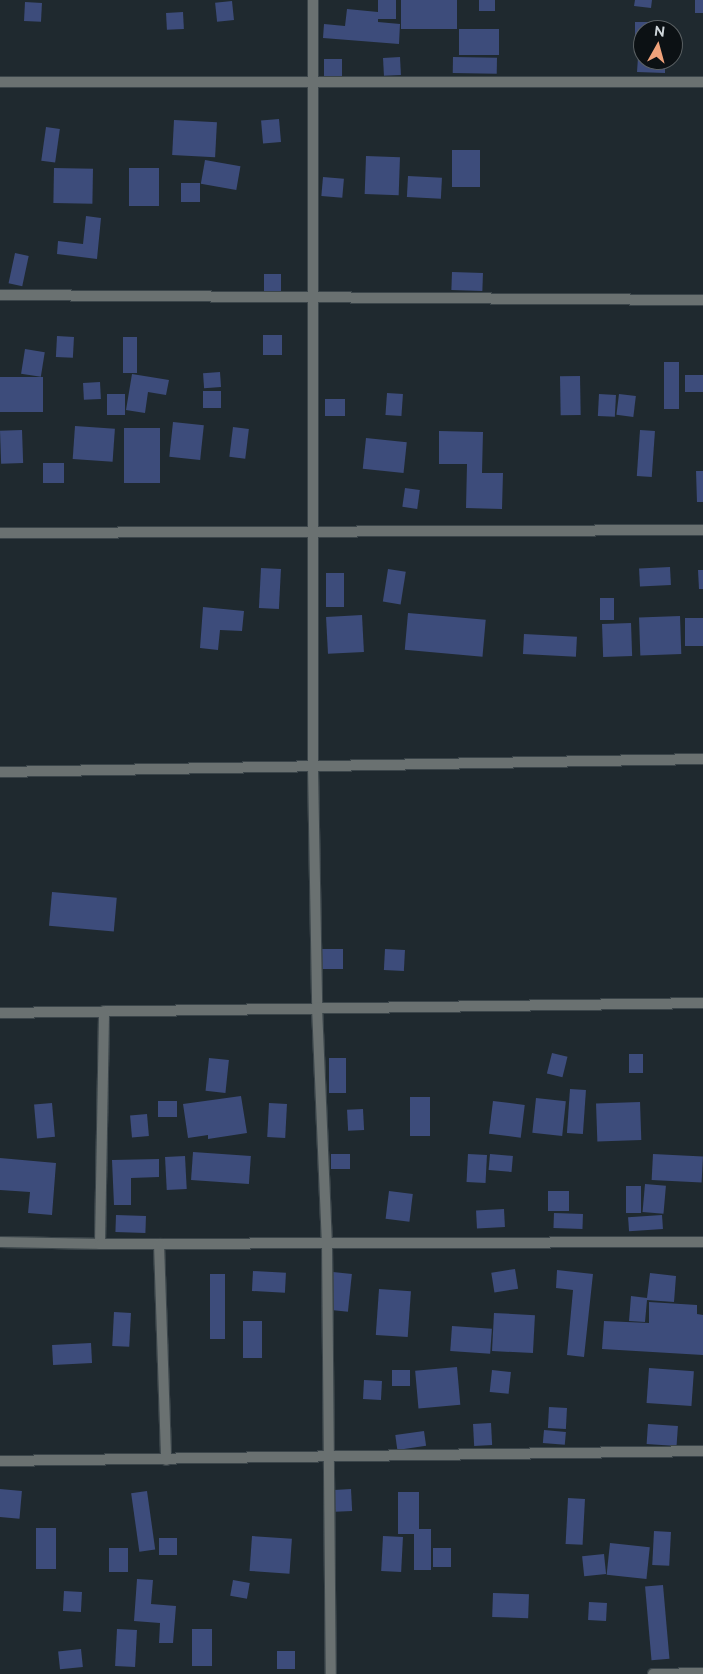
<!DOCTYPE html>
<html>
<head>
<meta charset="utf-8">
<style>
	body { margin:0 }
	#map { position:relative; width:703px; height:1674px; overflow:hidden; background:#1f292f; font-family:Raleway,sans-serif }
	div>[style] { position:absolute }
	.building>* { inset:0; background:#3d4c7b; transform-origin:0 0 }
	.roads { filter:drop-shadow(1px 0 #3b454a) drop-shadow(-1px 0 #3b454a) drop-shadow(0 1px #3b454a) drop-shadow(0 -1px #3b454a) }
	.minor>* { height:10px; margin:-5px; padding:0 5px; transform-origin:5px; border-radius:5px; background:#6a7171 }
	span { translate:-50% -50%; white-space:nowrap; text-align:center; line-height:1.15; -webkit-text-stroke:4px #0c1114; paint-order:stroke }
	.north { position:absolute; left:633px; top:20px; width:50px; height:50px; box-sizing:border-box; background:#0c1114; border:1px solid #5a6063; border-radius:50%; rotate:7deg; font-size:14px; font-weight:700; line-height:20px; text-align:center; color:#cfd6da }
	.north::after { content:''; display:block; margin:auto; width:18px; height:22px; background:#f0a27a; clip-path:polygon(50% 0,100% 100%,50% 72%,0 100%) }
</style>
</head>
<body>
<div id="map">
	<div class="building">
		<div style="left:378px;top:0;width:18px;height:19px"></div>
		<div style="left:401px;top:0;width:56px;height:29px"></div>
		<div style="left:479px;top:0;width:16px;height:11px"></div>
		<div style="clip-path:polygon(635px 0,652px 0,651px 8px,634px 6px)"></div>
		<div style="left:695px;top:0;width:8px;height:13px"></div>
		<div style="left:232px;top:1px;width:19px;height:17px;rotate:84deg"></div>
		<div style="left:25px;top:2px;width:17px;height:19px;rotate:3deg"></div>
		<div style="clip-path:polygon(347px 9px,378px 12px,378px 22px,400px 24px,399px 44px,323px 38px,324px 24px,345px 26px)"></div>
		<div style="left:183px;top:12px;width:17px;height:17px;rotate:87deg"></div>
		<div style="clip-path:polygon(635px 22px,656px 22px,656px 30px,643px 30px,643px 48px,635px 48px)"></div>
		<div style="left:459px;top:29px;width:40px;height:26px"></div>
		<div style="left:400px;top:57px;width:18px;height:17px;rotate:87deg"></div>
		<div style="left:453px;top:57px;width:44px;height:16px;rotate:1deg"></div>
		<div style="clip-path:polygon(638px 57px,643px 57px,643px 60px,665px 60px,665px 73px,637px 72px)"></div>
		<div style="left:342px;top:59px;width:19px;height:18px;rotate:90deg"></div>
		<div style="left:279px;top:119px;width:23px;height:18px;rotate:85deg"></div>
		<div style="left:174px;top:120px;width:43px;height:35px;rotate:3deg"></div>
		<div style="left:46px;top:127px;width:14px;height:34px;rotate:8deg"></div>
		<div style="left:452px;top:150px;width:28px;height:37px"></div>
		<div style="left:366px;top:156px;width:34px;height:38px;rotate:2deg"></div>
		<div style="left:205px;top:160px;width:36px;height:24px;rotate:10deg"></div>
		<div style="left:54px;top:168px;width:39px;height:35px;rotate:1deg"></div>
		<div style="left:129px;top:168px;width:30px;height:38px"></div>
		<div style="left:408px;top:176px;width:34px;height:21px;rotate:3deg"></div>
		<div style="left:323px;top:177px;width:21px;height:19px;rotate:5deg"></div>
		<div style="left:181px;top:183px;width:19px;height:19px"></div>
		<div style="clip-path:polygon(86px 216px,101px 218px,97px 259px,57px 254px,58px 241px,83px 244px)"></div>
		<div style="left:15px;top:253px;width:14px;height:31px;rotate:12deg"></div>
		<div style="left:452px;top:272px;width:31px;height:18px;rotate:2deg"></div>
		<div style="left:264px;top:274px;width:17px;height:19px"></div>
		<div style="left:263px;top:335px;width:19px;height:20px"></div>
		<div style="left:57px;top:336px;width:17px;height:21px;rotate:3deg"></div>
		<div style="left:123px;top:337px;width:14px;height:36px"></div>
		<div style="left:25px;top:349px;width:20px;height:25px;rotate:9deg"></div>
		<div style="left:664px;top:362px;width:15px;height:47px"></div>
		<div style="left:220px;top:372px;width:15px;height:17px;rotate:86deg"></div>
		<div style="clip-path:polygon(132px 374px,169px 380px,166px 395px,148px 392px,145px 413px,126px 410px)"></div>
		<div style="left:703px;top:375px;width:17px;height:18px;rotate:90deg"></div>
		<div style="left:580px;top:376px;width:39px;height:20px;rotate:89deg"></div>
		<div style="left:0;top:377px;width:43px;height:35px"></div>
		<div style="left:100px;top:382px;width:17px;height:17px;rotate:87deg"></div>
		<div style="left:203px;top:391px;width:18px;height:17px"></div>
		<div style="left:387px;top:393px;width:16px;height:22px;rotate:4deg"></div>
		<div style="left:125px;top:394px;width:21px;height:18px;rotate:90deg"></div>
		<div style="left:599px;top:394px;width:17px;height:22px;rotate:3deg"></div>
		<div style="left:619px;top:394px;width:17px;height:21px;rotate:7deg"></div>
		<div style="left:325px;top:399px;width:20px;height:17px"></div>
		<div style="left:173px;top:422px;width:31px;height:35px;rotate:6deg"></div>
		<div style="left:75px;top:426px;width:40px;height:33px;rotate:4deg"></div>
		<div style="left:233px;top:427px;width:16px;height:30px;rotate:7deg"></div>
		<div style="left:124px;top:428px;width:36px;height:55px"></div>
		<div style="left:22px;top:430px;width:33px;height:22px;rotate:88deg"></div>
		<div style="left:640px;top:430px;width:15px;height:46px;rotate:4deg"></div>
		<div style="clip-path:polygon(439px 431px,483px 432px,482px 473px,503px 473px,502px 509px,466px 508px,467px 464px,439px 464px)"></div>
		<div style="left:366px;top:438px;width:41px;height:31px;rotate:6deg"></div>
		<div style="left:43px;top:463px;width:21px;height:20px"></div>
		<div style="clip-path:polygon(696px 471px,703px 471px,703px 502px,697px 502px)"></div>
		<div style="left:405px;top:488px;width:15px;height:19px;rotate:8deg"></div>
		<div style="left:670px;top:567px;width:18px;height:31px;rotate:87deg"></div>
		<div style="left:261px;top:568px;width:20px;height:40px;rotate:3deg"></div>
		<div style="left:388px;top:569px;width:18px;height:33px;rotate:9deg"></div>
		<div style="clip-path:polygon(698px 570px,703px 570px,703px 589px,699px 589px)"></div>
		<div style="left:326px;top:573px;width:18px;height:34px"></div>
		<div style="left:600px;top:598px;width:14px;height:22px"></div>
		<div style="clip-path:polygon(203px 607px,244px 611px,242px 631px,220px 630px,218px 650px,200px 648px)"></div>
		<div style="left:408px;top:613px;width:78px;height:37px;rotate:5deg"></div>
		<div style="left:362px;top:615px;width:37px;height:36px;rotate:87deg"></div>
		<div style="left:680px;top:616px;width:38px;height:41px;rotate:88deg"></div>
		<div style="left:685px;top:618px;width:18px;height:28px"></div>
		<div style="left:631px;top:623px;width:33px;height:29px;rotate:88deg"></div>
		<div style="left:524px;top:634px;width:53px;height:20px;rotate:3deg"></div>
		<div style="left:52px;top:892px;width:65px;height:34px;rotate:5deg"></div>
		<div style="left:318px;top:949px;width:25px;height:20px"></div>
		<div style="left:385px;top:949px;width:20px;height:21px;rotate:3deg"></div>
		<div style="left:552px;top:1053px;width:16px;height:21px;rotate:14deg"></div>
		<div style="left:643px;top:1054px;width:19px;height:14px;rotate:90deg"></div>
		<div style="left:209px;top:1058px;width:20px;height:33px;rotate:6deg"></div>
		<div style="left:329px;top:1058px;width:17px;height:35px"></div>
		<div style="left:570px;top:1089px;width:16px;height:44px;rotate:4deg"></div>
		<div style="clip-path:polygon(241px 1096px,247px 1133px,208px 1139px,208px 1135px,188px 1138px,183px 1104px)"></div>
		<div style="left:410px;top:1097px;width:20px;height:39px"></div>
		<div style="left:536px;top:1098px;width:30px;height:35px;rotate:6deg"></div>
		<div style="left:158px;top:1101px;width:19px;height:16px"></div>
		<div style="left:493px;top:1101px;width:32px;height:33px;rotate:7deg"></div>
		<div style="left:640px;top:1102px;width:38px;height:44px;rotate:88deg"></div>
		<div style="left:52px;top:1103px;width:34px;height:18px;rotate:85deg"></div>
		<div style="left:269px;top:1103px;width:18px;height:34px;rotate:3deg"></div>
		<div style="left:363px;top:1109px;width:21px;height:16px;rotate:87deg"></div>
		<div style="left:147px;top:1114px;width:22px;height:17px;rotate:85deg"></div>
		<div style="left:193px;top:1152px;width:58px;height:28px;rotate:4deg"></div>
		<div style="left:331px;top:1154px;width:19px;height:15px"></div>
		<div style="left:468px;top:1154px;width:19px;height:28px;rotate:3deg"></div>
		<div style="left:490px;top:1154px;width:23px;height:16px;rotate:5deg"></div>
		<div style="left:653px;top:1154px;width:50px;height:26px;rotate:3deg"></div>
		<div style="left:185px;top:1156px;width:33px;height:20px;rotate:87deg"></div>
		<div style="clip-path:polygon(0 1158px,56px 1163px,52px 1215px,28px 1213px,30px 1192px,0 1190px)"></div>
		<div style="clip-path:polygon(159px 1159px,159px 1177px,131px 1178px,131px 1205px,114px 1205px,112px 1160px)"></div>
		<div style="left:645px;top:1184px;width:21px;height:28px;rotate:5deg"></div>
		<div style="left:626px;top:1186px;width:15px;height:27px"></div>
		<div style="left:389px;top:1191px;width:24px;height:28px;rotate:7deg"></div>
		<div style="left:548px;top:1191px;width:21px;height:20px"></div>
		<div style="left:504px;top:1209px;width:18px;height:28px;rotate:87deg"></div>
		<div style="left:554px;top:1213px;width:29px;height:15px;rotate:2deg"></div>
		<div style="left:116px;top:1215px;width:30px;height:17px;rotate:2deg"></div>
		<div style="left:662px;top:1215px;width:14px;height:34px;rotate:86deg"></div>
		<div style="left:515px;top:1269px;width:20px;height:24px;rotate:81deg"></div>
		<div style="clip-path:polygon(557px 1270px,593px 1274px,584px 1357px,567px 1355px,573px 1290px,556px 1288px)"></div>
		<div style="left:253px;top:1271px;width:33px;height:20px;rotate:3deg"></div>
		<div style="left:333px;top:1272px;width:19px;height:38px;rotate:6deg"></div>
		<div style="clip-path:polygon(650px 1273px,676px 1276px,674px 1302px,647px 1300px,645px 1322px,629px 1321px,631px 1296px,647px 1298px)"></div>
		<div style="left:210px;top:1274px;width:15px;height:65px"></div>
		<div style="left:379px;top:1289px;width:32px;height:46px;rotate:4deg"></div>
		<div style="clip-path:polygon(649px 1302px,697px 1305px,697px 1314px,703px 1315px,703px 1355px,602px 1349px,604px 1321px,649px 1323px)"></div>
		<div style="left:114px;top:1312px;width:17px;height:34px;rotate:3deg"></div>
		<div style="left:494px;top:1313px;width:41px;height:38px;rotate:3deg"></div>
		<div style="left:243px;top:1321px;width:19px;height:37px"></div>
		<div style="left:452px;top:1326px;width:40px;height:25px;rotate:4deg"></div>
		<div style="left:91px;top:1343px;width:20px;height:39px;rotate:87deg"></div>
		<div style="left:457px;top:1367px;width:38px;height:42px;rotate:85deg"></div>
		<div style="left:649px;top:1368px;width:45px;height:35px;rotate:4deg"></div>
		<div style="left:392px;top:1370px;width:18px;height:16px"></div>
		<div style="left:492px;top:1370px;width:19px;height:22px;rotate:6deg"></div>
		<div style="left:364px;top:1380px;width:18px;height:19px;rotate:3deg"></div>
		<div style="left:549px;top:1407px;width:18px;height:21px;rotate:3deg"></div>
		<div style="left:491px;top:1423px;width:22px;height:18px;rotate:87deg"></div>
		<div style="left:648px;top:1424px;width:30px;height:20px;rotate:4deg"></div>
		<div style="left:544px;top:1430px;width:22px;height:13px;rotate:5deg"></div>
		<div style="left:424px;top:1431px;width:15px;height:29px;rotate:82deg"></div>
		<div style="left:0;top:1489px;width:22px;height:28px;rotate:5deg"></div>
		<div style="left:351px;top:1489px;width:22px;height:17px;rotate:87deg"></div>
		<div style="left:147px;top:1491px;width:59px;height:16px;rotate:82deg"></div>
		<div style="clip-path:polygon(398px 1492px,419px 1492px,419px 1529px,431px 1529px,431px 1570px,414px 1570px,414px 1534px,398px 1534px)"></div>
		<div style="left:568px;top:1498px;width:17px;height:46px;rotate:3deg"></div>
		<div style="left:36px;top:1528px;width:20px;height:41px"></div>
		<div style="left:654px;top:1531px;width:17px;height:34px;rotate:3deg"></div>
		<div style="left:252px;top:1536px;width:40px;height:35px;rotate:4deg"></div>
		<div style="left:383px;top:1536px;width:20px;height:35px;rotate:3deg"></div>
		<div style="left:159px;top:1538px;width:18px;height:17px"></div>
		<div style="left:610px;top:1543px;width:40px;height:32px;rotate:6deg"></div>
		<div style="left:109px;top:1548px;width:19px;height:24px"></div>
		<div style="left:433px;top:1548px;width:18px;height:19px"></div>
		<div style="left:604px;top:1554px;width:20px;height:22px;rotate:84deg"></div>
		<div style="clip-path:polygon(137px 1579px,153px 1580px,151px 1604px,176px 1606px,173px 1643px,159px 1643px,160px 1623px,134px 1621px)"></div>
		<div style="left:233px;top:1580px;width:17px;height:16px;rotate:10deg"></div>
		<div style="left:663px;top:1585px;width:74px;height:18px;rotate:85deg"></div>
		<div style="left:64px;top:1591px;width:18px;height:20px;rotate:3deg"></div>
		<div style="left:493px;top:1593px;width:36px;height:24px;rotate:2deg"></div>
		<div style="left:589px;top:1602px;width:18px;height:18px;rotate:3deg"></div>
		<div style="left:117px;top:1629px;width:20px;height:37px;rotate:3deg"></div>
		<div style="left:192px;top:1629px;width:20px;height:37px"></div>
		<div style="left:81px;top:1649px;width:18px;height:23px;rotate:84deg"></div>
		<div style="left:295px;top:1651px;width:18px;height:18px;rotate:90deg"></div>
	</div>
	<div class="roads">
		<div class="minor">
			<div style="left:313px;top:0;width:768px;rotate:90deg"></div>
			<div style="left:313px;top:768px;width:239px;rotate:89deg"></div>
			<div style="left:317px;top:1007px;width:236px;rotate:87.6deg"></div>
			<div style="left:327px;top:1243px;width:431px;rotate:89.5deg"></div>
			<div style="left:0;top:82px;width:703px"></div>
			<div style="left:0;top:295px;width:703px;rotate:0.41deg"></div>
			<div style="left:0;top:533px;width:703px;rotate:-0.24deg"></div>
			<div style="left:0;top:772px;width:703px;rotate:-1.06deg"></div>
			<div style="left:0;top:1013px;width:703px;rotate:-0.81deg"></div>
			<div style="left:0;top:1242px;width:100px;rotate:1.1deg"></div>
			<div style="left:100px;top:1244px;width:233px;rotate:-89deg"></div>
			<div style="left:100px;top:1244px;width:603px;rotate:-0.19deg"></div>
			<div style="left:159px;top:1244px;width:216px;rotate:88.1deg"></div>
			<div style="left:0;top:1461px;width:703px;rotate:-0.81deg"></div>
			<div style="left:653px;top:1674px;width:50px;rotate:-1.1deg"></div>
		</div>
	</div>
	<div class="north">N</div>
</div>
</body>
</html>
